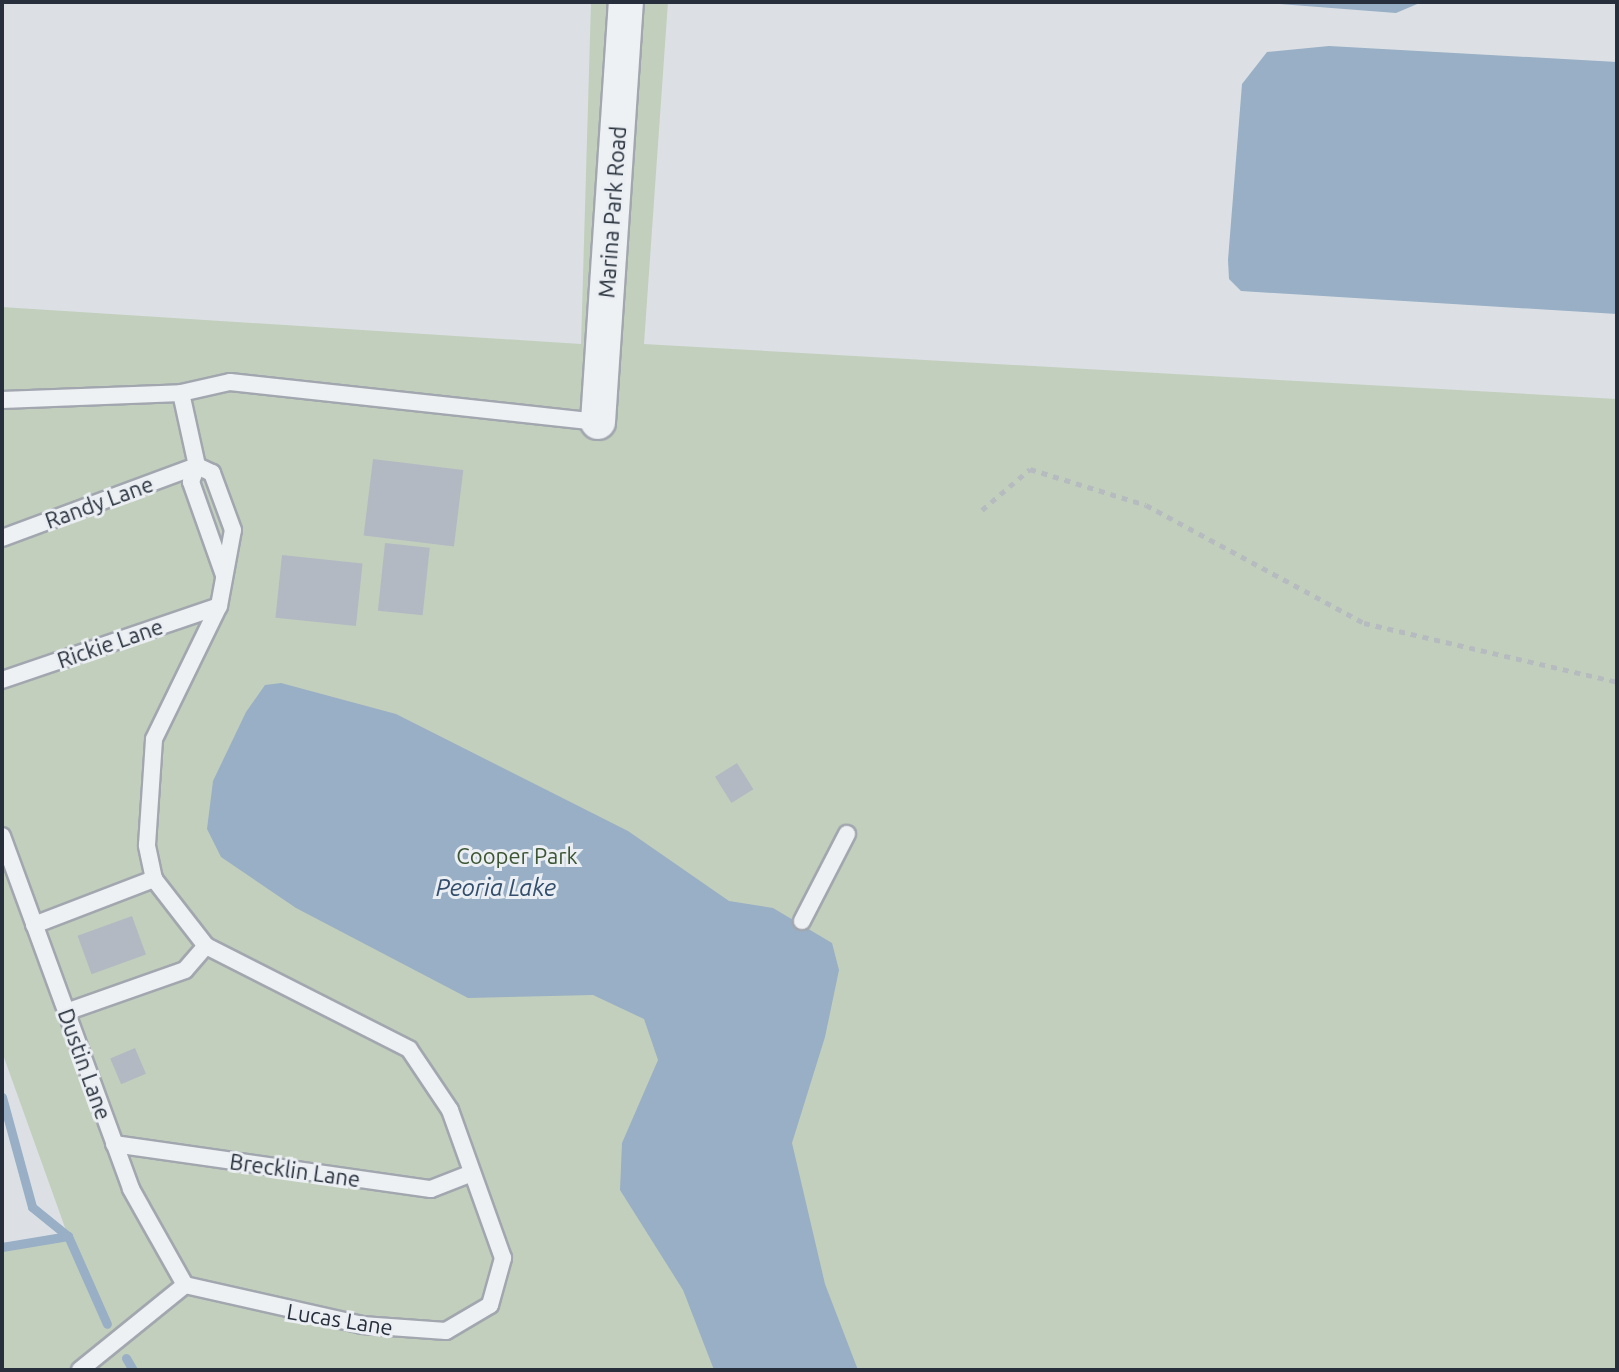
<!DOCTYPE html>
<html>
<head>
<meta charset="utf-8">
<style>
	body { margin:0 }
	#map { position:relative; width:1619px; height:1372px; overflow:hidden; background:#dce0e5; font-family:Ubuntu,sans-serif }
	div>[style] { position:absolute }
	.green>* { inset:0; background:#c3cfbd }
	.water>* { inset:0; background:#98afc5 }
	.stream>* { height:9px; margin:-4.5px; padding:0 4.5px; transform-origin:4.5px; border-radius:4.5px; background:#98afc5 }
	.building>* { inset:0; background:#b3b9c2; transform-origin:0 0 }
	.path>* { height:5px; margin-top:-2.5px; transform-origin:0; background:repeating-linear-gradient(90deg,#b6bbc0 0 6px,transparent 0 12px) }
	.roads { filter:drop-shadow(2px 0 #a2a7af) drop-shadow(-2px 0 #a2a7af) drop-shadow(0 2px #a2a7af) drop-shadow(0 -2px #a2a7af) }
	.service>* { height:16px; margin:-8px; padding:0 8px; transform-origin:8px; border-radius:8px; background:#eef1f4 }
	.minor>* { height:34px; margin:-17px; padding:0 17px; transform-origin:17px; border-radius:17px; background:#eef1f4 }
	span { translate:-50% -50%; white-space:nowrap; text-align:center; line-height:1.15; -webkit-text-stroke:6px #ebeff3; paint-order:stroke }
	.street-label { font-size:22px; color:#262f3b }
	.park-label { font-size:22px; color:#3c5634 }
	.water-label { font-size:24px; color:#334f6d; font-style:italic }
	.frame { position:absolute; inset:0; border:4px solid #262f3b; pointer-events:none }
</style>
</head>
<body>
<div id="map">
	<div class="green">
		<div style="clip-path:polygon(591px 2px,668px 2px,644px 344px,1617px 399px,1617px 1370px,2px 1370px,2px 1243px,68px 1236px,2px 1052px,2px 307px,581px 344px)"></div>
	</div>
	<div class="water">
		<div style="clip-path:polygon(1254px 2px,1422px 2px,1396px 13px)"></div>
		<div style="clip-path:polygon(1329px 46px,1617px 62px,1617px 314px,1241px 291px,1229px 279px,1228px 260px,1242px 84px,1267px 52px)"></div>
		<div style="clip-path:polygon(281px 683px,396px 714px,628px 831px,729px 901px,773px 908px,832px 943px,839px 970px,825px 1037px,792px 1143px,825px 1284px,858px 1370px,714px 1370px,683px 1290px,620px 1190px,622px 1143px,658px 1060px,644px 1019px,593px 995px,468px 998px,296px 908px,221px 857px,207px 829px,213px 781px,246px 712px,265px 685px)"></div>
	</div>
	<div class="stream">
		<div style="left:2px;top:1097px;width:114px;rotate:74.7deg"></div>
		<div style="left:32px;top:1207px;width:46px;rotate:38.9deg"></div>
		<div style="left:68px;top:1236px;width:96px;rotate:66.1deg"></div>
		<div style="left:2px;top:1247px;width:67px;rotate:-9.5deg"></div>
		<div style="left:126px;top:1358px;width:14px;rotate:60deg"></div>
	</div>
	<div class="building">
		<div style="left:373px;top:459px;width:91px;height:77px;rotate:7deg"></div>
		<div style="left:385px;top:543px;width:45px;height:68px;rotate:6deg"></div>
		<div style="left:282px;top:555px;width:81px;height:63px;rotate:6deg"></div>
		<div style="left:737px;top:763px;width:31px;height:26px;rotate:58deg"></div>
		<div style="left:132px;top:916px;width:41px;height:58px;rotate:70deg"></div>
		<div style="left:135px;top:1048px;width:28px;height:27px;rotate:67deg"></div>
	</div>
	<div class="path">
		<div style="left:982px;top:510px;width:63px;rotate:-40.5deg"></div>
		<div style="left:1030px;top:469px;width:121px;rotate:17.2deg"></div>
		<div style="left:1146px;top:505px;width:248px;rotate:28.4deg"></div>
		<div style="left:1364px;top:623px;width:260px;rotate:13.1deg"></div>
	</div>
	<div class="roads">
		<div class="service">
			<div style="left:181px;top:393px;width:75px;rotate:77.6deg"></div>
			<div style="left:197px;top:466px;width:17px;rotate:111deg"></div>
			<div style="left:191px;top:482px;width:99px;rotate:70.5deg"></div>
			<div style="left:2px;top:400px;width:179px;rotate:-2.2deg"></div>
			<div style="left:181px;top:393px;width:50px;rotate:-12.7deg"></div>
			<div style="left:230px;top:382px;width:370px;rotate:6.2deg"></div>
			<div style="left:2px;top:538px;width:208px;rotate:-20.3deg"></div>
			<div style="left:2px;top:680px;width:229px;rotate:-18.8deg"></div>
			<div style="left:2px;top:836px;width:376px;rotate:69.9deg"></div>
			<div style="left:131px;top:1189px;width:110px;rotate:60.6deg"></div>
			<div style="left:802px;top:921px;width:98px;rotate:-62.7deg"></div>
			<div style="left:34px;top:925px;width:129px;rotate:-21deg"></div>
			<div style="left:66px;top:1012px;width:126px;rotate:-19.4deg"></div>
			<div style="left:185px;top:970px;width:32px;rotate:-49deg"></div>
			<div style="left:114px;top:1144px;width:320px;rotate:8.1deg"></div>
			<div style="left:431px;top:1189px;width:44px;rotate:-21.3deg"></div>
			<div style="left:185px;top:1285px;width:181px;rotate:12.7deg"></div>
			<div style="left:362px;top:1325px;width:84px;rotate:4.1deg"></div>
			<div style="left:446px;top:1331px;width:51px;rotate:-30.6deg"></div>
			<div style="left:490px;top:1305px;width:49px;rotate:-74.5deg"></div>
			<div style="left:503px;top:1258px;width:157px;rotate:-109.7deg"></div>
			<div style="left:450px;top:1110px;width:73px;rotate:-123.9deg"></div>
			<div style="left:409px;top:1049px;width:228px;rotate:-153.1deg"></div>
			<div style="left:206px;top:946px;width:85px;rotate:-127.8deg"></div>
			<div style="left:154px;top:879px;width:35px;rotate:-102deg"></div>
			<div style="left:147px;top:845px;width:106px;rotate:-86.2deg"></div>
			<div style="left:154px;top:739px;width:148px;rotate:-64deg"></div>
			<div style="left:219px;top:606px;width:77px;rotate:-79.6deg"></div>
			<div style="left:233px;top:530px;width:61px;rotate:-110.2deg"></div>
			<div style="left:212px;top:473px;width:17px;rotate:-155deg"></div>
			<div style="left:80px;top:1370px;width:135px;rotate:-39deg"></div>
		</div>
		<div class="minor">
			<div style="left:598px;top:422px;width:421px;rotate:-86.2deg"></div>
		</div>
	</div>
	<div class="street-label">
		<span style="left:612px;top:212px;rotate:-86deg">Marina Park Road</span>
		<span style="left:99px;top:502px;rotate:-20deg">Randy Lane</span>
		<span style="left:110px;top:643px;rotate:-19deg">Rickie Lane</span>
		<span style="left:85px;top:1064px;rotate:70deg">Dustin Lane</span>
		<span style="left:295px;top:1170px;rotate:8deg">Brecklin Lane</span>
		<span style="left:340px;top:1319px;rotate:9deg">Lucas Lane</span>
	</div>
	<div class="park-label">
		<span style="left:517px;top:856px">Cooper Park</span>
	</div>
	<div class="water-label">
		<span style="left:496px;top:888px">Peoria Lake</span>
	</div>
	<div class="frame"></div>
</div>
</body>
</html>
